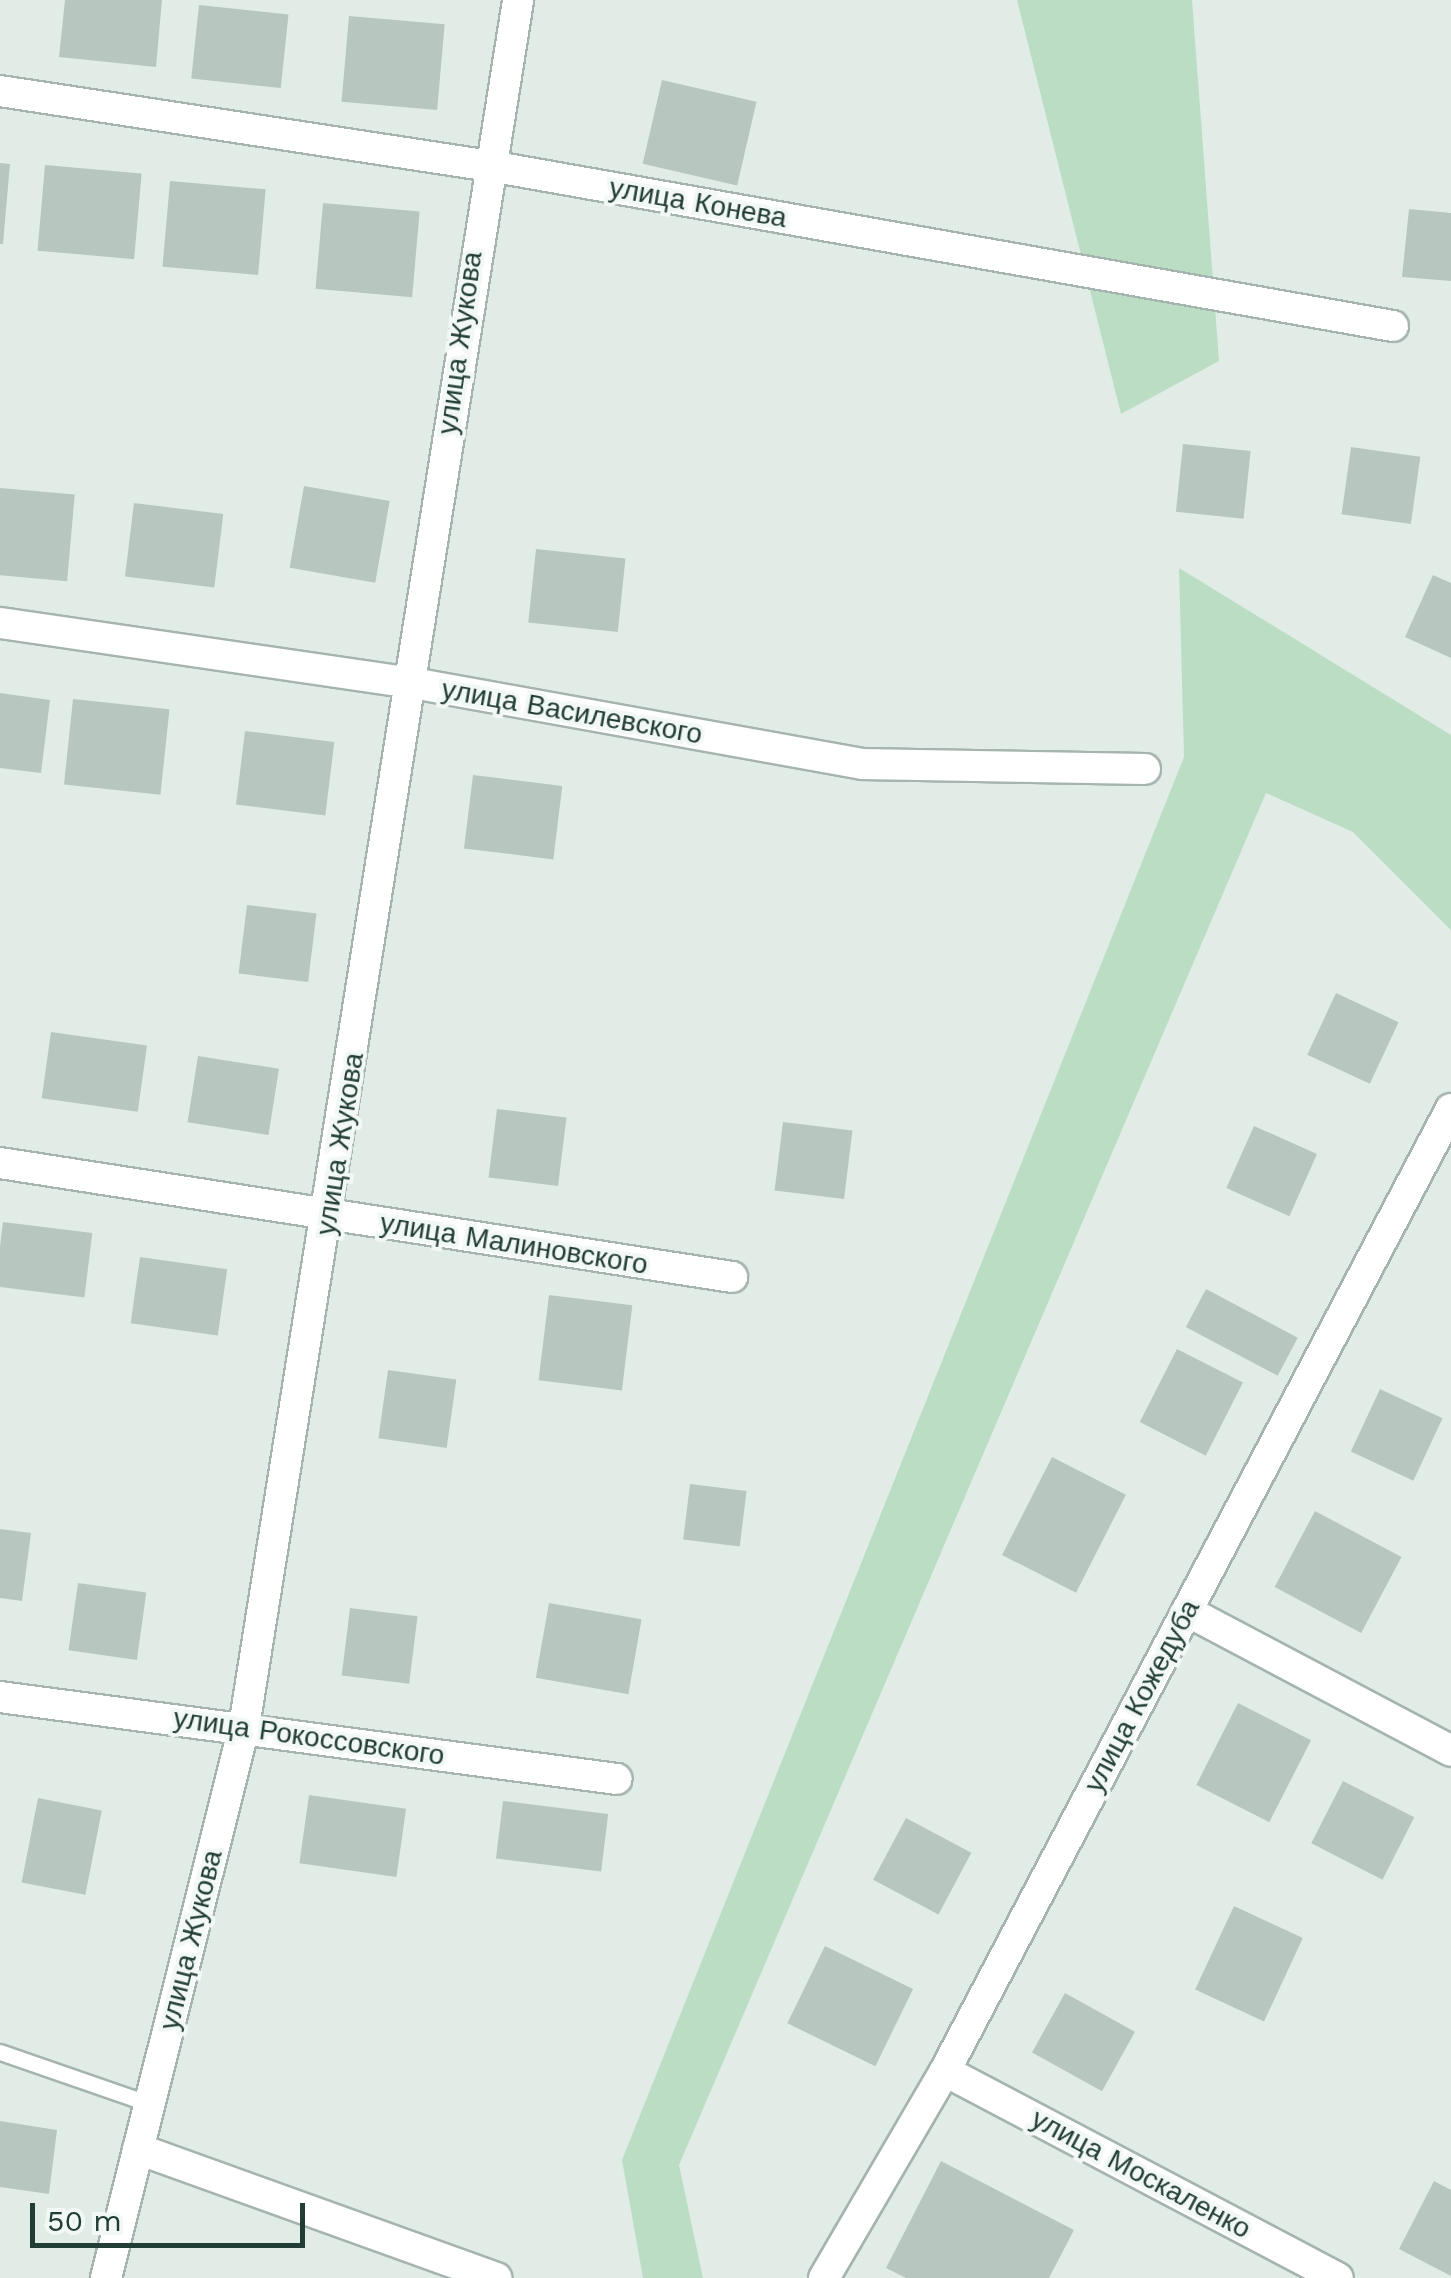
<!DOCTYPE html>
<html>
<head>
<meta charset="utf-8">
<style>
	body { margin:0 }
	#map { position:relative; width:1451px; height:2278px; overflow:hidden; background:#e2ece7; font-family:"Work Sans",sans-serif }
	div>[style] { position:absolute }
	.green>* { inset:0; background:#bbddc4 }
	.building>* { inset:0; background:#b7c7c0; transform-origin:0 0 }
	.roads { filter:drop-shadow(2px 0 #a5b4ae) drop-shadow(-2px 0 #a5b4ae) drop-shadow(0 2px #a5b4ae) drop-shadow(0 -2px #a5b4ae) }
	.lane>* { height:15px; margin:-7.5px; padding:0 7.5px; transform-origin:7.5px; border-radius:7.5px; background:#fff }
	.street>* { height:30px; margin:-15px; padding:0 15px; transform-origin:15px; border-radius:15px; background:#fff }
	span { translate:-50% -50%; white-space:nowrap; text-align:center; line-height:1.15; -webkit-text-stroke:8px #f2f8f5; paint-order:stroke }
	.street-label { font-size:28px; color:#223d35 }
	.scale { position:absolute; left:30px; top:2203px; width:275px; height:45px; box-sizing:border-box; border:5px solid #223d35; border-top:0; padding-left:12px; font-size:30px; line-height:35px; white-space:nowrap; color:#223d35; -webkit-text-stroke:8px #f2f8f5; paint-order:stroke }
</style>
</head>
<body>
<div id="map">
	<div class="green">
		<div style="clip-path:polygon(1017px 0,1192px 0,1219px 361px,1121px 414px)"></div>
		<div style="clip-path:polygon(1179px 568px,1451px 735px,1451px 930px,1353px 832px,1266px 793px,679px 2165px,703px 2278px,643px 2278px,622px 2160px,1184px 757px)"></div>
	</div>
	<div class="building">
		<div style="clip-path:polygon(65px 0,162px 0,156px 67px,59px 57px)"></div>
		<div style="left:199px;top:5px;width:90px;height:74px;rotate:6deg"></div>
		<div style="left:349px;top:16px;width:96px;height:86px;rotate:5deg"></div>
		<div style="left:662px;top:80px;width:97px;height:86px;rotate:13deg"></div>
		<div style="clip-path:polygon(0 163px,10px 164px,3px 244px,0 244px)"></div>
		<div style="left:45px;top:165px;width:97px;height:86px;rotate:5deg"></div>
		<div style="left:170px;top:181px;width:96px;height:86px;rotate:5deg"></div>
		<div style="left:323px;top:203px;width:97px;height:86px;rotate:5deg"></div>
		<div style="clip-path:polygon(1409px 209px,1451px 213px,1451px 281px,1402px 277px)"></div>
		<div style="left:1183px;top:444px;width:68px;height:68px;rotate:6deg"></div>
		<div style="left:1351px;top:447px;width:70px;height:68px;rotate:8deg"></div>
		<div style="left:304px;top:486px;width:87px;height:83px;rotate:10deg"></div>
		<div style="left:0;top:488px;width:75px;height:87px;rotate:5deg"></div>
		<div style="left:134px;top:503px;width:90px;height:74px;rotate:7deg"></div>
		<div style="left:536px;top:549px;width:90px;height:74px;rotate:6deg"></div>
		<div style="clip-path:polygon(1433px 575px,1451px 583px,1451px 658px,1405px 637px)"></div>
		<div style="clip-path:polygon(0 693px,50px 700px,41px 773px,0 768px)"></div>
		<div style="left:73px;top:699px;width:97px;height:86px;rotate:6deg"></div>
		<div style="left:245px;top:731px;width:90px;height:74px;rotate:7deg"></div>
		<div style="left:473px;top:775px;width:90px;height:74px;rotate:7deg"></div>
		<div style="left:247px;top:905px;width:70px;height:69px;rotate:7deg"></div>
		<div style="left:1336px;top:993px;width:69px;height:68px;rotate:25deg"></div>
		<div style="left:51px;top:1032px;width:97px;height:67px;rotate:8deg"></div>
		<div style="left:198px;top:1056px;width:82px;height:67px;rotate:9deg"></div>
		<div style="left:497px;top:1109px;width:70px;height:69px;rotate:7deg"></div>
		<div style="left:783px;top:1122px;width:70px;height:69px;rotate:7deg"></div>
		<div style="left:1254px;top:1126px;width:69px;height:68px;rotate:24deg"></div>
		<div style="left:3px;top:1222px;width:90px;height:65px;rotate:7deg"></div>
		<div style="left:140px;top:1257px;width:88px;height:67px;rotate:8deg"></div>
		<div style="left:1206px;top:1289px;width:104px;height:43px;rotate:28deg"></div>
		<div style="left:549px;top:1295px;width:84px;height:86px;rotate:7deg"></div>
		<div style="left:1177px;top:1349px;width:74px;height:82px;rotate:27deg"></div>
		<div style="left:388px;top:1370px;width:69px;height:69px;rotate:8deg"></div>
		<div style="left:1380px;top:1389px;width:69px;height:69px;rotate:25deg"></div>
		<div style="left:1052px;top:1457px;width:83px;height:110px;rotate:27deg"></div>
		<div style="left:690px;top:1484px;width:57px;height:56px;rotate:7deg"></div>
		<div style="left:1315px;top:1511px;width:98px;height:86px;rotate:28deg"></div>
		<div style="clip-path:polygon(0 1529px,31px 1533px,22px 1601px,0 1598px)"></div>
		<div style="left:78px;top:1583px;width:69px;height:68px;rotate:8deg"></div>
		<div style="left:549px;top:1603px;width:94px;height:76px;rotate:10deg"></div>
		<div style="left:350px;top:1608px;width:68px;height:68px;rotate:7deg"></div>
		<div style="left:1238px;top:1703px;width:82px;height:92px;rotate:27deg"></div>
		<div style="left:1343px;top:1781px;width:80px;height:70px;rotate:27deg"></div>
		<div style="left:309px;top:1795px;width:98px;height:69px;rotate:8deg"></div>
		<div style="left:38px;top:1798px;width:65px;height:86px;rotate:11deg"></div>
		<div style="left:503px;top:1801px;width:106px;height:58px;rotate:7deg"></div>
		<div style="left:906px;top:1818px;width:74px;height:70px;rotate:28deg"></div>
		<div style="left:1234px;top:1906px;width:76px;height:92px;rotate:25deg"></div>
		<div style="left:825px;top:1946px;width:98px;height:86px;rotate:26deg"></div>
		<div style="left:1065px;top:1993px;width:80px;height:68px;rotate:29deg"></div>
		<div style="clip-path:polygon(0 2121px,57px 2130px,49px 2194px,0 2187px)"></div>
		<div style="clip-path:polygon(941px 2161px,1074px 2230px,1049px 2278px,906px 2278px,886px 2268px)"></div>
		<div style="clip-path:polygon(1434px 2181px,1451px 2190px,1451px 2276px,1399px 2249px)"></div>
	</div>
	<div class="roads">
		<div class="lane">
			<div style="left:0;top:2052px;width:159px;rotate:19.1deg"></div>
		</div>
		<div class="street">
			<div style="left:0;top:91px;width:496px;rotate:8.7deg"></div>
			<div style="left:490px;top:166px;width:917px;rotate:10.05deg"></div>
			<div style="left:0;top:623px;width:416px;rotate:8.3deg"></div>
			<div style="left:412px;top:683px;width:457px;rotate:10.2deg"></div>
			<div style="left:862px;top:764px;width:283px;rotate:1deg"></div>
			<div style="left:0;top:1163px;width:741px;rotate:8.85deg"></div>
			<div style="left:1187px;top:1611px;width:299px;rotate:27.9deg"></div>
			<div style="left:0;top:1697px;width:622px;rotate:7.57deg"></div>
			<div style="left:945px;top:2071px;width:444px;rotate:27.8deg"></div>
			<div style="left:138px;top:2149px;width:381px;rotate:19.8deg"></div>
			<div style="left:106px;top:2278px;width:568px;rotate:-75.94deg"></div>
			<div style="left:244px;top:1727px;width:1749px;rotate:-80.98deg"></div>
			<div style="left:824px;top:2278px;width:240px;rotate:-59.7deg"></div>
			<div style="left:945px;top:2071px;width:1087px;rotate:-62.26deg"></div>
		</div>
	</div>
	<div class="street-label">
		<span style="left:698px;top:203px;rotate:10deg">улица Конева</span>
		<span style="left:460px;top:343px;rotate:-82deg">улица Жукова</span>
		<span style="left:572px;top:712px;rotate:10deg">улица Василевского</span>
		<span style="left:340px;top:1144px;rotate:-81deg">улица Жукова</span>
		<span style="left:514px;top:1244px;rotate:9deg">улица Малиновского</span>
		<span style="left:1142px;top:1696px;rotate:-62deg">улица Кожедуба</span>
		<span style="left:309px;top:1737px;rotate:8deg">улица Рокоссовского</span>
		<span style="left:191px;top:1940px;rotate:-76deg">улица Жукова</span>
		<span style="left:1141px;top:2174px;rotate:28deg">улица Москаленко</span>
	</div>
	<div class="scale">50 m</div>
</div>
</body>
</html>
